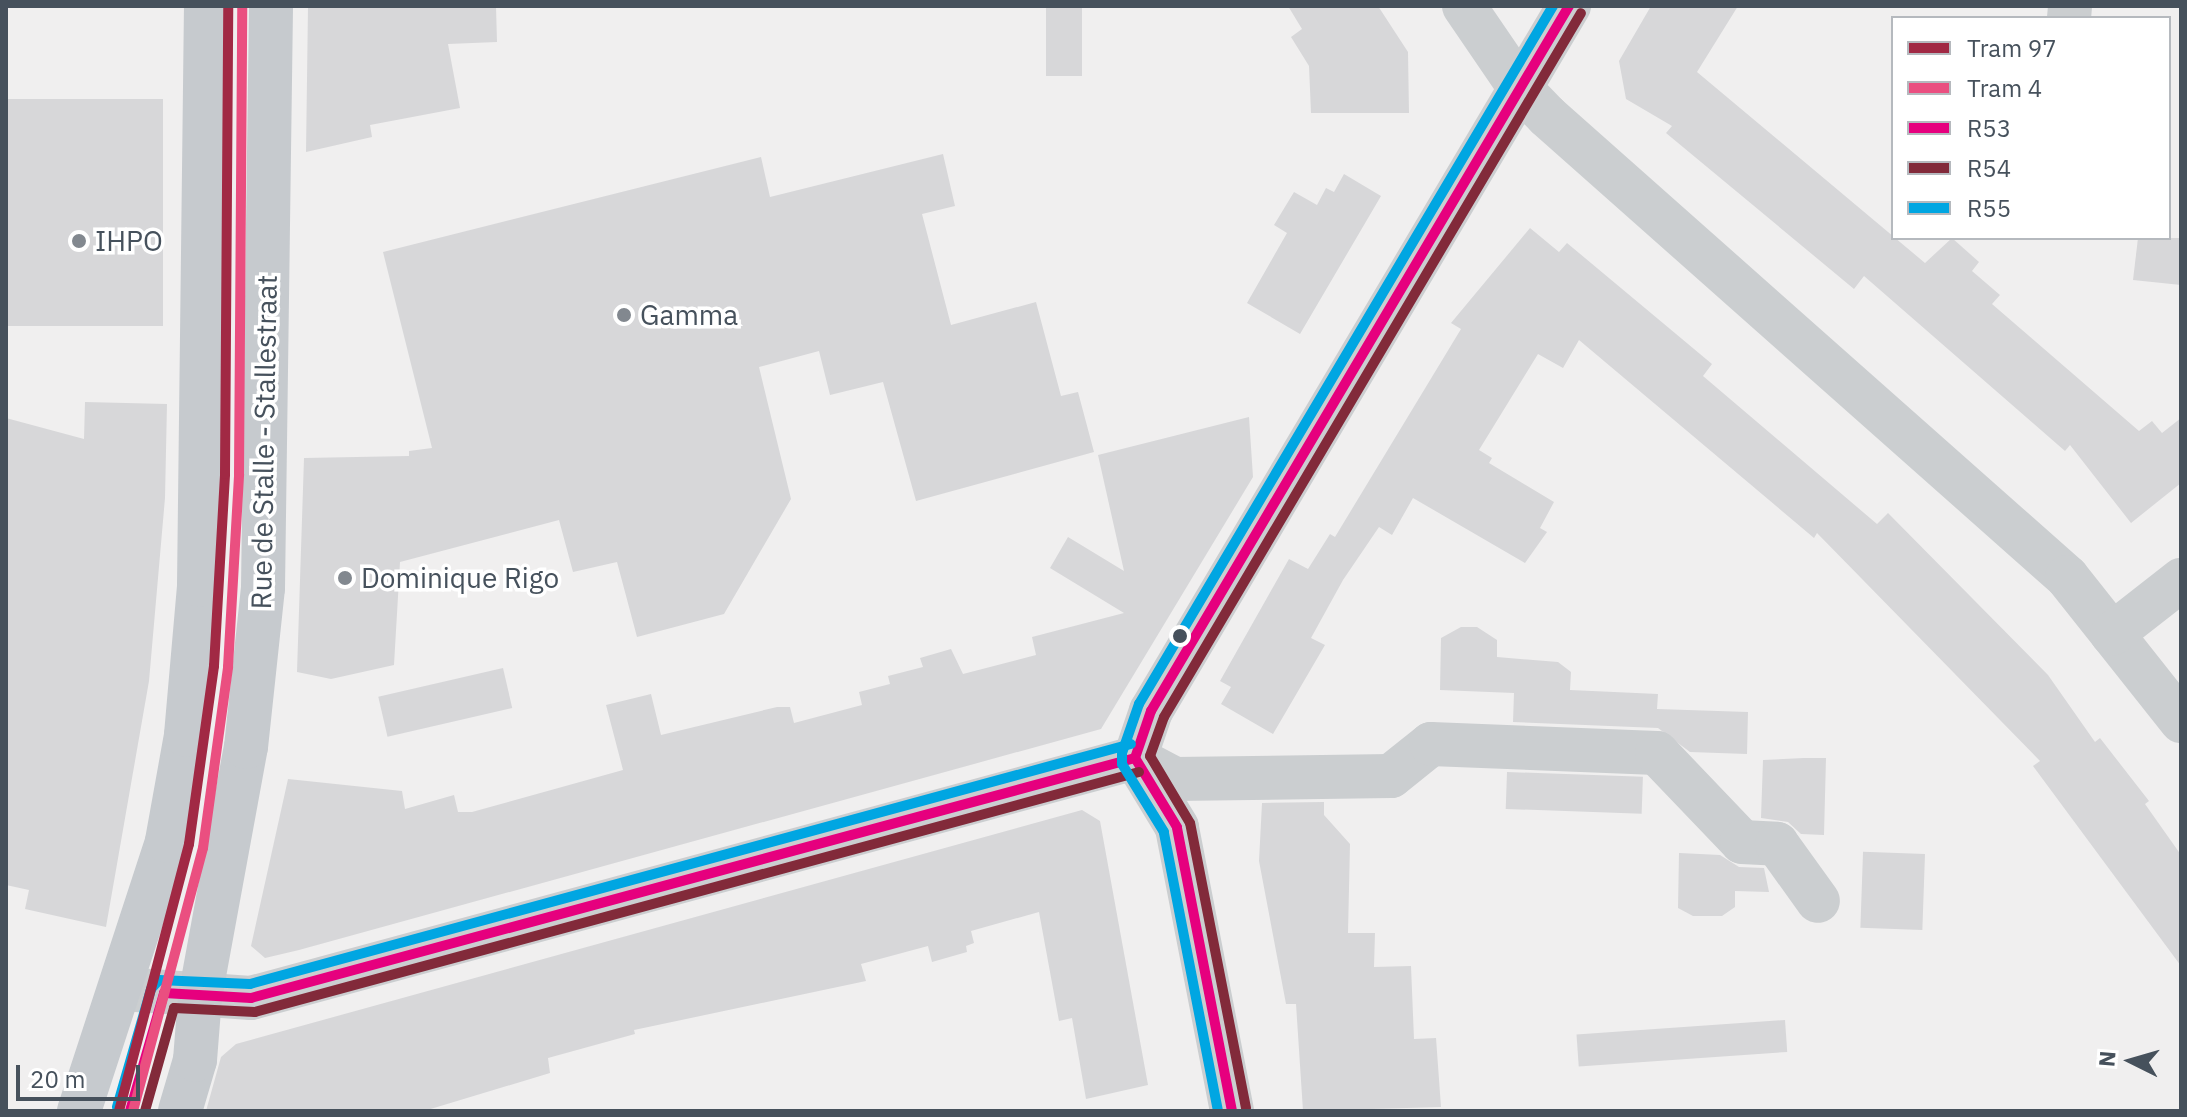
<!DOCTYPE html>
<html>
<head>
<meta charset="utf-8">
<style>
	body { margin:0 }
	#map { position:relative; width:2187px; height:1117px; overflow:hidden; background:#f0efef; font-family:"IBM Plex Sans",sans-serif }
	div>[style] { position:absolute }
	.building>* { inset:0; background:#d7d7d9; transform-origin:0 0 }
	.minor>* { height:44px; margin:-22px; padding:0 22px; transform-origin:22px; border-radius:22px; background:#cbced0 }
	.primary>* { height:44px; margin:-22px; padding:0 22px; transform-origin:22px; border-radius:22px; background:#c6cace }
	.bus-1>* { height:10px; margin:-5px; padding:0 5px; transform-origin:5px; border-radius:5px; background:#e6007e }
	.bus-2>* { height:10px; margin:-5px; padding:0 5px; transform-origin:5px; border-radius:5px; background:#822a3a }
	.bus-3>* { height:10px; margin:-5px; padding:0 5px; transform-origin:5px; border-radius:5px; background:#00a6e2 }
	.tram-1>* { height:10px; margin:-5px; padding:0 5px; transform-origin:5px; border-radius:5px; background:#a12944 }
	.tram-2>* { height:10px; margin:-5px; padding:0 5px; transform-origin:5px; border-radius:5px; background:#ea4f80 }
	.dots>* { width:22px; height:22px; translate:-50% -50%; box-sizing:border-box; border:4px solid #fff; border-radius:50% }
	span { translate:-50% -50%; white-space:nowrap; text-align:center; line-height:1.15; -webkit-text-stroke:7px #fff; paint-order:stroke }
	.poi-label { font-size:28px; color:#46515c }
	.left { translate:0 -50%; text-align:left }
	.street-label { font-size:28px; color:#46515c }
	.frame { position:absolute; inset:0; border:8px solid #46515c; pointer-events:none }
	.legend { position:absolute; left:1891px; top:16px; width:280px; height:224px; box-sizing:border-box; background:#fff; border:2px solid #b5b9be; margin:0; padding:10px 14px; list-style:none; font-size:24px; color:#46515c }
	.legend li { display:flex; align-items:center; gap:16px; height:40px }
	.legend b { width:40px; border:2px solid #b5b9be }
	.north { position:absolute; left:2091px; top:1021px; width:80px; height:80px; -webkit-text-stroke:6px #fff; paint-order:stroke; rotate:275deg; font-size:22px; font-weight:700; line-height:32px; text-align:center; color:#46515c }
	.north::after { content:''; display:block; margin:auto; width:28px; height:36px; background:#46515c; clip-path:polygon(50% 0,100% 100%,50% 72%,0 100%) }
	.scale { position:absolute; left:16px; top:1065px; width:124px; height:36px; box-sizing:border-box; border:4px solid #46515c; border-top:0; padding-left:10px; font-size:24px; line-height:28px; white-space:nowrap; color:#46515c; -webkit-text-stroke:6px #fff; paint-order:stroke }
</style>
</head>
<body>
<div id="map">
	<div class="building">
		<div style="clip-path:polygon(308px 6px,496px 6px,497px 42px,448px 44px,460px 108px,370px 125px,372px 137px,306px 152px)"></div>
		<div style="left:1046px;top:6px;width:36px;height:70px"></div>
		<div style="clip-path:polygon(1288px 6px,1378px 6px,1408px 52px,1409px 113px,1311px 113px,1309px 66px,1291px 37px,1302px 29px)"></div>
		<div style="clip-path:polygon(1651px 6px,1738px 6px,1697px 72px,1925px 263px,1952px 238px,1979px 262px,1972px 271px,2000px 295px,1992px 304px,2139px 431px,2152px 421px,2162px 433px,2181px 418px,2181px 483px,2131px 523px,2070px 445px,2065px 451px,1864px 276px,1854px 289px,1666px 133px,1672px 126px,1626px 99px,1619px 61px)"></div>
		<div style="left:6px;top:99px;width:157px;height:227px"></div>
		<div style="clip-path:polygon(943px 154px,955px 206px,922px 214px,951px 325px,1036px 302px,1061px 396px,1078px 392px,1094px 452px,916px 501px,883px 382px,830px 395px,819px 351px,759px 367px,791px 499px,724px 614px,637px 637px,617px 562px,573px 572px,559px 520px,400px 562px,394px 665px,331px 679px,297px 672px,304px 458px,409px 456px,409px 451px,432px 448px,383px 252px,761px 157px,770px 197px)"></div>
		<div style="clip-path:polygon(1344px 174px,1381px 196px,1300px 334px,1247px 303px,1287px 233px,1274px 225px,1294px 192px,1317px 205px,1326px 188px,1334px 192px)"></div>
		<div style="clip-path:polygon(1530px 228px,1559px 252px,1567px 243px,1712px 364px,1703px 376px,1877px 524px,1888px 513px,2048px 675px,2095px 742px,2100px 738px,2149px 801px,2145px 804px,2181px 855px,2181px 966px,2033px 766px,2040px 761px,1817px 533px,1814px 538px,1579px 340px,1563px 368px,1538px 354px,1479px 450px,1492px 458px,1489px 463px,1554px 502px,1540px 528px,1547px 532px,1525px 563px,1413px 498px,1392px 535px,1379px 527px,1343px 580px,1311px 638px,1325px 645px,1273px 734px,1221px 704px,1231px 687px,1220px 681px,1289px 559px,1308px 569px,1330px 534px,1335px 537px,1461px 329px,1451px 323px)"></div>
		<div style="clip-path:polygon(2138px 238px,2181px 238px,2181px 285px,2133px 280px)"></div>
		<div style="clip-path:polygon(85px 402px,167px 404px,165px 498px,149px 681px,106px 927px,25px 909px,29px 890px,6px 885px,6px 418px,84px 439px)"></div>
		<div style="clip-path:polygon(1249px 417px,1253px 477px,1101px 729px,299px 950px,265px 958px,251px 946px,288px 779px,402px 791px,405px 809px,454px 795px,458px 812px,472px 812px,623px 770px,606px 705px,651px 694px,661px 735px,777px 707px,790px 707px,794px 723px,862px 705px,859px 692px,890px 684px,888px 676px,923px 667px,920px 658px,951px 649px,963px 674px,1036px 655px,1032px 637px,1124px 613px,1050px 568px,1068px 537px,1124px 571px,1098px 455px)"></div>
		<div style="clip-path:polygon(1461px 627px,1477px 627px,1497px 640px,1497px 657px,1558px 662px,1571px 672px,1570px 690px,1658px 694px,1657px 709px,1748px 712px,1747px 754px,1690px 752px,1658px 728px,1513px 722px,1514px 693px,1440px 690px,1441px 638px)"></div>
		<div style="left:503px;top:668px;width:41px;height:128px;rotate:77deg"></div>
		<div style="clip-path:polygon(1804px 758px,1826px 758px,1824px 835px,1801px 834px,1788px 822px,1761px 818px,1763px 760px)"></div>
		<div style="left:1507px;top:772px;width:136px;height:37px;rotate:2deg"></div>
		<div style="clip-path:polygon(1324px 802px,1324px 815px,1350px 844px,1348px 933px,1375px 933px,1374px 967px,1411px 966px,1414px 1039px,1436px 1038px,1441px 1107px,1303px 1111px,1296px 1004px,1286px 1004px,1259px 861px,1262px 803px)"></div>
		<div style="clip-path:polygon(1082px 810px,1100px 821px,1148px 1085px,1086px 1099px,1072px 1018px,1059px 1021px,1039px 912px,971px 931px,974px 943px,966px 946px,967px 952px,932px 962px,928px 946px,861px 964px,866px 981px,634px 1030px,635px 1034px,548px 1058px,550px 1073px,424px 1111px,206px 1111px,221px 1057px,236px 1044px)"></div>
		<div style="clip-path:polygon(1679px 853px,1720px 855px,1739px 867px,1764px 868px,1769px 892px,1735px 891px,1735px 907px,1722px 916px,1693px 916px,1678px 908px)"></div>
		<div style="left:1925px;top:854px;width:76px;height:62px;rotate:92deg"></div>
		<div style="left:1785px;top:1020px;width:32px;height:209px;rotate:86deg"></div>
	</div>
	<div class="minor">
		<div style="left:1464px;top:6px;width:99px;rotate:55.7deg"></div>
		<div style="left:1520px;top:88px;width:39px;rotate:46deg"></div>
		<div style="left:1547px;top:116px;width:695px;rotate:41.56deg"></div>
		<div style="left:2067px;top:577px;width:184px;rotate:51.6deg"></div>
		<div style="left:2069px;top:18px;width:12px;rotate:-85deg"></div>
		<div style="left:2112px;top:634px;width:88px;rotate:-38deg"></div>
		<div style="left:122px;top:989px;width:129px;rotate:4deg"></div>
		<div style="left:251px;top:998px;width:916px;rotate:-15.19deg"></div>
		<div style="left:1135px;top:758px;width:45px;rotate:27.7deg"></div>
		<div style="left:1175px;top:779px;width:216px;rotate:-0.8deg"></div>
		<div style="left:1391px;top:776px;width:51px;rotate:-38.7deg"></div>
		<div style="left:1431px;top:744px;width:226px;rotate:2.3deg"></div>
		<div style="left:1657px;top:753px;width:123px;rotate:46.3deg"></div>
		<div style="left:1742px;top:842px;width:35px;rotate:3deg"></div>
		<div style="left:1777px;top:844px;width:70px;rotate:54.3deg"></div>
		<div style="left:1232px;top:1111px;width:289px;rotate:-101deg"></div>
		<div style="left:1177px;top:827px;width:81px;rotate:-121.3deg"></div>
		<div style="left:1135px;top:758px;width:50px;rotate:-71.2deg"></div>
		<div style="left:1151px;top:711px;width:820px;rotate:-59.34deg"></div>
	</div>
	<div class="primary">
		<div style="left:79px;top:1111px;width:284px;rotate:-71.9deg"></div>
		<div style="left:167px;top:841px;width:108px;rotate:-79.8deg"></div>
		<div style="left:186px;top:735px;width:151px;rotate:-85deg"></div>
		<div style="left:199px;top:585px;width:579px;rotate:-89.31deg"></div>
		<div style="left:180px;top:1111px;width:53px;rotate:-73.6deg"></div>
		<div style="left:195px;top:1060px;width:63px;rotate:-85.5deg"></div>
		<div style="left:200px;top:997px;width:254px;rotate:-79.6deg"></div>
		<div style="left:246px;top:747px;width:160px;rotate:-83.9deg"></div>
		<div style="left:263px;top:588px;width:582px;rotate:-89.21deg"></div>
	</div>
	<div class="bus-1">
		<div style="left:130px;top:1111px;width:123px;rotate:-73.9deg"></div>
		<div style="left:164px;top:993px;width:87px;rotate:3.3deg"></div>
		<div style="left:251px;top:998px;width:916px;rotate:-15.19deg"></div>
		<div style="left:1232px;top:1111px;width:289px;rotate:-101deg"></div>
		<div style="left:1177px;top:827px;width:81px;rotate:-121.3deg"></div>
		<div style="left:1135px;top:758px;width:50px;rotate:-71.2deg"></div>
		<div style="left:1151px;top:711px;width:820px;rotate:-59.34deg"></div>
	</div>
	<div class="bus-2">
		<div style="left:1246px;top:1108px;width:290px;rotate:-101.1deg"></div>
		<div style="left:1190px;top:823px;width:78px;rotate:-120.8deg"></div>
		<div style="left:1150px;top:756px;width:41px;rotate:-70.3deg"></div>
		<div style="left:1164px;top:717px;width:818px;rotate:-59.36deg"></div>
		<div style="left:145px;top:1111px;width:107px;rotate:-74.3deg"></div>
		<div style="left:174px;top:1008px;width:81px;rotate:2.8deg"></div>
		<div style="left:255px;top:1012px;width:916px;rotate:-15.19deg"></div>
	</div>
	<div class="bus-3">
		<div style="left:117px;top:1107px;width:123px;rotate:-73.9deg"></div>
		<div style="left:151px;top:989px;width:12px;rotate:-48deg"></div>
		<div style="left:159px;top:980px;width:91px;rotate:2.5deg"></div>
		<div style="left:250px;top:984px;width:913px;rotate:-15.24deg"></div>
		<div style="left:1218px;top:1111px;width:284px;rotate:-101deg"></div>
		<div style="left:1164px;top:832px;width:80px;rotate:-121.7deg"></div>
		<div style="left:1122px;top:764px;width:11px;rotate:-90deg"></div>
		<div style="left:1122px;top:753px;width:52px;rotate:-70.9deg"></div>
		<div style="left:1139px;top:704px;width:812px;rotate:-59.33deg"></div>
	</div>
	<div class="tram-1">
		<div style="left:119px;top:1111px;width:276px;rotate:-75.3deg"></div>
		<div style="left:189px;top:844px;width:180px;rotate:-82deg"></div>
		<div style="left:214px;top:666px;width:192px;rotate:-86.7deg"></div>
		<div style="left:225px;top:474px;width:468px;rotate:-89.6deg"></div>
	</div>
	<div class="tram-2">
		<div style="left:133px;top:1111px;width:272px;rotate:-75.1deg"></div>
		<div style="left:203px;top:848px;width:183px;rotate:-82.1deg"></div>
		<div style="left:228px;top:667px;width:193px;rotate:-86.7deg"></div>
		<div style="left:239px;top:474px;width:468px;rotate:-89.6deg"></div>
	</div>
	<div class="dots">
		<div style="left:79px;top:241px;background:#82888f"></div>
		<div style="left:624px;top:315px;background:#82888f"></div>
		<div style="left:345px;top:578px;background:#82888f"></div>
		<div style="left:1180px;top:636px;background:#46515c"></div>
	</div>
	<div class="poi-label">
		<span class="left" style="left:95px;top:241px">IHPO</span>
		<span class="left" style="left:640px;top:315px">Gamma</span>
		<span class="left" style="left:361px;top:578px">Dominique Rigo</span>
	</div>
	<div class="street-label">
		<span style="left:264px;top:442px;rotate:-89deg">Rue de Stalle - Stallestraat</span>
	</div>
	<div class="frame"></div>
	<ul class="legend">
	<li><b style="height:10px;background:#a12944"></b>Tram 97</li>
	<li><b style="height:10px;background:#ea4f80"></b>Tram 4</li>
	<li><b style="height:10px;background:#e6007e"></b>R53</li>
	<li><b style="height:10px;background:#822a3a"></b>R54</li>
	<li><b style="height:10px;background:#00a6e2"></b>R55</li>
	</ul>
	<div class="north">N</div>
	<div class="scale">20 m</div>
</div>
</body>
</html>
